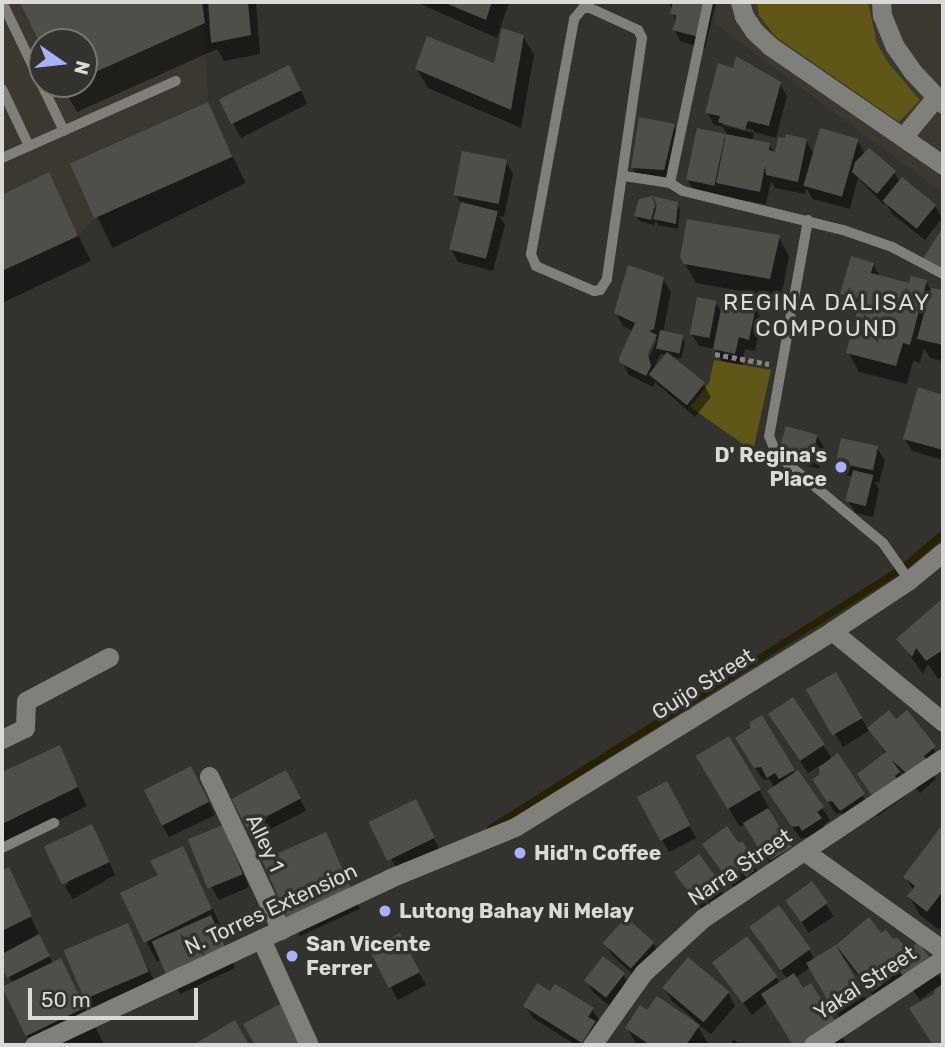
<!DOCTYPE html>
<html>
<head>
<meta charset="utf-8">
<style>
	body { margin:0 }
	#map { position:relative; width:945px; height:1047px; overflow:hidden; background:#33322e; font-family:Rubik,sans-serif }
	div>[style] { position:absolute }
	.built>* { inset:0; background:#3b392f }
	.green>* { inset:0; background:#605617 }
	.shadow>* { inset:0; background:#0007; transform-origin:0 0 }
	.stream>* { height:7px; margin:-3.5px; padding:0 3.5px; transform-origin:3.5px; border-radius:3.5px; background:#262101 }
	.building>* { inset:0; background:#4f4f4a; transform-origin:0 0 }
	.path>* { height:4.5px; margin-top:-2.25px; transform-origin:0; background:repeating-linear-gradient(90deg,#868582 0 5px,transparent 0 8.5px) }
	.service>* { height:10px; margin:-5px; padding:0 5px; transform-origin:5px; border-radius:5px; background:#807f7a }
	.minor>* { height:19px; margin:-9.5px; padding:0 9.5px; transform-origin:9.5px; border-radius:9.5px; background:#807f7a }
	.dots>* { width:19px; height:19px; translate:-50% -50%; box-sizing:border-box; border:4px solid #33322e; border-radius:50% }
	span { translate:-50% -50%; white-space:nowrap; text-align:center; line-height:1.15; -webkit-text-stroke:7px #33322e; paint-order:stroke }
	.poi-label { font-size:21px; color:#dadad7; font-weight:700 }
	.right { translate:-100% -50%; text-align:right }
	.left { translate:0 -50%; text-align:left }
	.street-label { font-size:21px; color:#dadad7 }
	.neighbourhood-label { font-size:23px; color:#dadad7; letter-spacing:2px }
	.frame { position:absolute; inset:0; border:4px solid #dadad7; pointer-events:none }
	.north { position:absolute; left:28px; top:28px; width:70px; height:70px; box-sizing:border-box; background:#33322e; border:2px solid #767572; border-radius:50%; rotate:104deg; font-size:19px; font-weight:700; line-height:28px; text-align:center; color:#dadad7 }
	.north::after { content:''; display:block; margin:auto; width:24px; height:32px; background:#a9b0fc; clip-path:polygon(50% 0,100% 100%,50% 72%,0 100%) }
	.scale { position:absolute; left:28px; top:988px; width:170px; height:32px; box-sizing:border-box; border:4px solid #dadad7; border-top:0; padding-left:9px; font-size:21px; line-height:24px; white-space:nowrap; color:#dadad7; -webkit-text-stroke:5px #33322e; paint-order:stroke }
</style>
</head>
<body>
<div id="map">
	<div class="built">
		<div style="clip-path:polygon(evenodd,2px 2px,203px 2px,208px 102px,233px 157px,95px 218px,78px 236px,2px 271px,2px 2px,42px 42px,84px 42px,84px 84px,42px 84px,42px 42px)"></div>
		<div style="clip-path:polygon(718px 2px,943px 2px,943px 193px,714px 23px)"></div>
	</div>
	<div class="green">
		<div style="clip-path:polygon(757px 2px,868px 2px,877px 44px,889px 64px,920px 100px,899px 122px,776px 37px,759px 15px)"></div>
		<div style="clip-path:polygon(714px 360px,771px 370px,753px 451px,690px 407px,709px 383px)"></div>
	</div>
	<div class="shadow">
		<div style="clip-path:polygon(22px 2px,256px 2px,260px 54px,224px 61px,217px 49px,77px 112px,61px 84px,84px 84px,84px 42px,42px 44px)"></div>
		<div style="clip-path:polygon(416px 2px,509px 2px,497px 38px)"></div>
		<div style="clip-path:polygon(669px 2px,716px 2px,705px 48px,681px 42px,674px 30px,676px 21px)"></div>
		<div style="clip-path:polygon(523px 36px,534px 55px,521px 128px,428px 88px,417px 69px,495px 66px)"></div>
		<div style="clip-path:polygon(296px 79px,307px 104px,241px 138px,221px 101px)"></div>
		<div style="clip-path:polygon(evenodd,779px 83px,787px 96px,776px 138px,754px 132px,752px 141px,769px 144px,776px 156px,806px 140px,814px 154px,857px 140px,865px 154px,894px 172px,900px 182px,935px 206px,942px 218px,925px 240px,892px 214px,886px 203px,884px 205px,858px 178px,850px 209px,813px 199px,806px 188px,805px 194px,775px 188px,771px 181px,766px 204px,695px 193px,688px 180px,724px 136px,729px 144px,732px 143px,723px 127px,714px 125px,707px 112px,779px 83px,722px 122px,754px 130px,753px 133px,722px 125px,722px 122px)"></div>
		<div style="left:207px;top:104px;width:88px;height:148px;rotate:64deg"></div>
		<div style="clip-path:polygon(674px 126px,681px 138px,670px 183px,640px 181px,633px 168px)"></div>
		<div style="clip-path:polygon(506px 161px,513px 174px,504px 217px,499px 216px,505px 225px,493px 271px,458px 262px,451px 249px,462px 206px,456px 194px)"></div>
		<div style="clip-path:polygon(48px 175px,91px 261px,2px 303px,2px 196px)"></div>
		<div style="clip-path:polygon(654px 204px,657px 212px,677px 204px,680px 210px,678px 229px,658px 225px,656px 220px,654px 225px,640px 221px,636px 216px)"></div>
		<div style="clip-path:polygon(778px 236px,789px 256px,781px 298px,696px 283px,685px 264px)"></div>
		<div style="clip-path:polygon(873px 264px,880px 277px,910px 285px,926px 282px,930px 289px,943px 292px,943px 361px,930px 358px,924px 348px,920px 363px,913px 361px,907px 384px,859px 372px,848px 352px,858px 314px,853px 313px,842px 294px)"></div>
		<div style="clip-path:polygon(evenodd,663px 279px,671px 292px,663px 333px,682px 337px,685px 343px,681px 359px,668px 356px,704px 385px,711px 397px,695px 417px,655px 382px,653px 387px,629px 375px,622px 362px,633px 331px,623px 326px,616px 313px,663px 279px,654px 338px,657px 340px,646px 363px,643px 361px,654px 338px,663px 279px,661px 354px,666px 355px,654px 367px,661px 354px)"></div>
		<div style="clip-path:polygon(716px 303px,722px 313px,755px 307px,762px 320px,755px 351px,745px 349px,742px 365px,722px 361px,715px 349px,699px 346px,691px 333px)"></div>
		<div style="clip-path:polygon(919px 390px,943px 396px,943px 460px,912px 451px,905px 439px)"></div>
		<div style="clip-path:polygon(817px 436px,825px 449px,819px 469px,789px 461px,782px 448px)"></div>
		<div style="clip-path:polygon(877px 448px,885px 460px,879px 483px,875px 482px,879px 489px,873px 517px,856px 513px,848px 501px,854px 477px,845px 475px,837px 462px)"></div>
		<div style="clip-path:polygon(943px 600px,943px 676px,938px 679px,928px 664px,923px 674px,898px 639px)"></div>
		<div style="clip-path:polygon(835px 674px,868px 729px,889px 712px,896px 721px,907px 712px,943px 762px,943px 768px,934px 776px,936px 779px,920px 793px,898px 768px,906px 785px,901px 789px,905px 796px,878px 816px,875px 812px,848px 823px,841px 813px,836px 814px,821px 792px,821px 765px,808px 773px,777px 727px,793px 699px,832px 759px,867px 801px,873px 796px,886px 754px,870px 730px,843px 747px,809px 690px)"></div>
		<div style="clip-path:polygon(761px 717px,795px 774px,822px 808px,830px 820px,823px 825px,827px 831px,801px 839px,776px 804px,775px 788px,769px 779px,763px 780px,744px 751px,752px 729px)"></div>
		<div style="clip-path:polygon(728px 738px,770px 809px,767px 811px,798px 860px,770px 864px,745px 824px,740px 827px,698px 757px)"></div>
		<div style="clip-path:polygon(59px 747px,87px 806px,2px 848px,2px 774px)"></div>
		<div style="clip-path:polygon(198px 780px,215px 815px,169px 837px,162px 825px)"></div>
		<div style="left:293px;top:785px;width:29px;height:59px;rotate:63deg"></div>
		<div style="clip-path:polygon(673px 796px,696px 838px,669px 852px,639px 798px)"></div>
		<div style="clip-path:polygon(422px 813px,440px 851px,399px 872px,371px 824px)"></div>
		<div style="clip-path:polygon(943px 828px,943px 924px,939px 930px,920px 915px,909px 896px,914px 891px,905px 877px)"></div>
		<div style="clip-path:polygon(325px 835px,360px 909px,300px 936px,289px 917px)"></div>
		<div style="clip-path:polygon(99px 839px,115px 875px,73px 899px,65px 887px)"></div>
		<div style="clip-path:polygon(229px 840px,249px 887px,219px 900px,212px 888px)"></div>
		<div style="clip-path:polygon(738px 844px,742px 844px,759px 874px,735px 890px,712px 857px)"></div>
		<div style="clip-path:polygon(182px 848px,222px 928px,218px 930px,235px 968px,180px 994px,162px 959px,157px 962px,122px 894px,160px 876px)"></div>
		<div style="clip-path:polygon(698px 856px,725px 896px,703px 912px,683px 885px)"></div>
		<div style="clip-path:polygon(8px 869px,53px 964px,60px 960px,104px 1044px,32px 1045px,28px 1038px,3px 989px,13px 984px,2px 963px,2px 872px)"></div>
		<div style="left:812px;top:883px;width:40px;height:30px;rotate:57deg"></div>
		<div style="clip-path:polygon(779px 907px,815px 959px,839px 946px,837px 944px,869px 920px,881px 936px,932px 964px,943px 983px,943px 1045px,934px 1045px,922px 1028px,937px 987px,920px 1000px,912px 989px,884px 1010px,844px 958px,871px 1008px,843px 1024px,811px 967px,795px 978px,803px 990px,811px 985px,846px 1044px,794px 1045px,768px 1002px,752px 1015px,714px 963px,777px 978px,780px 984px,788px 980px,759px 940px)"></div>
		<div style="left:127px;top:925px;width:74px;height:67px;rotate:64deg"></div>
		<div style="clip-path:polygon(653px 943px,660px 956px,639px 980px,613px 956px,605px 944px)"></div>
		<div style="clip-path:polygon(406px 948px,426px 985px,398px 1000px,391px 988px)"></div>
		<div style="clip-path:polygon(623px 975px,631px 987px,613px 1009px,593px 992px,586px 980px)"></div>
		<div style="clip-path:polygon(664px 988px,728px 993px,735px 1006px,711px 1034px,696px 1023px,709px 1045px,637px 1045px,627px 1028px,647px 1012px,696px 1021px,672px 1001px)"></div>
		<div style="clip-path:polygon(551px 994px,592px 1009px,600px 1022px,595px 1045px,576px 1045px,533px 1018px,525px 1006px)"></div>
		<div style="clip-path:polygon(734px 1040px,741px 1045px,730px 1045px)"></div>
	</div>
	<div class="stream">
		<div style="left:490px;top:828px;width:490px;rotate:-32.3deg"></div>
		<div style="left:904px;top:566px;width:50px;rotate:-40.1deg"></div>
	</div>
	<div class="building">
		<div style="clip-path:polygon(20px 2px,202px 2px,205px 23px,84px 77px,84px 42px,42px 42px,42px 48px)"></div>
		<div style="clip-path:polygon(208px 2px,248px 2px,251px 35px,211px 43px)"></div>
		<div style="clip-path:polygon(443px 2px,492px 2px,486px 20px)"></div>
		<div style="clip-path:polygon(673px 2px,707px 2px,699px 37px,672px 30px,676px 20px,676px 15px,670px 14px)"></div>
		<div style="clip-path:polygon(502px 28px,524px 35px,511px 110px,415px 69px,427px 36px,494px 63px)"></div>
		<div style="clip-path:polygon(736px 56px,781px 82px,769px 126px,748px 121px,745px 130px,718px 122px,720px 116px,705px 113px,718px 63px,733px 68px)"></div>
		<div style="left:289px;top:65px;width:28px;height:78px;rotate:64deg"></div>
		<div style="left:208px;top:102px;width:60px;height:151px;rotate:66deg"></div>
		<div style="clip-path:polygon(639px 117px,675px 124px,664px 170px,631px 168px)"></div>
		<div style="left:697px;top:128px;width:29px;height:53px;rotate:12deg"></div>
		<div style="left:820px;top:128px;width:40px;height:60px;rotate:16deg"></div>
		<div style="clip-path:polygon(726px 134px,770px 143px,769px 150px,775px 152px,778px 137px,785px 138px,786px 134px,807px 139px,798px 182px,766px 175px,765px 166px,760px 192px,716px 183px)"></div>
		<div style="clip-path:polygon(869px 148px,896px 171px,877px 194px,852px 172px,855px 162px)"></div>
		<div style="left:462px;top:151px;width:46px;height:45px;rotate:11deg"></div>
		<div style="clip-path:polygon(49px 172px,78px 236px,2px 271px,2px 195px)"></div>
		<div style="left:902px;top:177px;width:44px;height:31px;rotate:39deg"></div>
		<div style="clip-path:polygon(652px 196px,655px 206px,651px 220px,634px 216px,639px 199px)"></div>
		<div style="clip-path:polygon(653px 196px,678px 202px,676px 224px,653px 219px,657px 205px)"></div>
		<div style="left:461px;top:202px;width:38px;height:49px;rotate:14deg"></div>
		<div style="clip-path:polygon(687px 219px,780px 235px,770px 279px,684px 264px,680px 257px)"></div>
		<div style="clip-path:polygon(943px 227px,943px 270px,922px 260px)"></div>
		<div style="clip-path:polygon(851px 256px,874px 263px,871px 273px,909px 283px,911px 276px,927px 280px,910px 345px,903px 343px,896px 366px,846px 353px,860px 299px,840px 294px)"></div>
		<div style="clip-path:polygon(628px 265px,664px 277px,654px 329px,649px 331px,657px 335px,648px 354px,651px 366px,646px 376px,620px 363px,619px 358px,635px 323px,614px 313px)"></div>
		<div style="clip-path:polygon(931px 288px,943px 290px,943px 345px,917px 339px)"></div>
		<div style="left:697px;top:297px;width:20px;height:38px;rotate:11deg"></div>
		<div style="clip-path:polygon(723px 299px,756px 306px,749px 340px,739px 337px,735px 354px,713px 349px)"></div>
		<div style="left:660px;top:330px;width:24px;height:19px;rotate:12deg"></div>
		<div style="left:667px;top:352px;width:49px;height:29px;rotate:39deg"></div>
		<div style="clip-path:polygon(918px 387px,943px 395px,943px 450px,903px 439px)"></div>
		<div style="left:786px;top:426px;width:33px;height:24px;rotate:16deg"></div>
		<div style="left:841px;top:438px;width:38px;height:25px;rotate:12deg"></div>
		<div style="left:853px;top:470px;width:21px;height:32px;rotate:14deg"></div>
		<div style="clip-path:polygon(943px 598px,943px 650px,926px 661px,916px 648px,912px 657px,896px 639px)"></div>
		<div style="left:836px;top:672px;width:53px;height:35px;rotate:60deg"></div>
		<div style="left:793px;top:697px;width:57px;height:30px;rotate:56deg"></div>
		<div style="clip-path:polygon(889px 710px,896px 719px,907px 710px,936px 746px,924px 756px,927px 760px,908px 775px,892px 760px,900px 772px,895px 776px,899px 782px,872px 795px,857px 774px,886px 752px,867px 728px)"></div>
		<div style="clip-path:polygon(762px 715px,795px 770px,779px 779px,775px 773px,767px 778px,761px 767px,754px 768px,735px 738px,750px 728px,750px 722px)"></div>
		<div style="left:729px;top:736px;width:62px;height:39px;rotate:59deg"></div>
		<div style="clip-path:polygon(60px 745px,78px 787px,2px 824px,2px 772px)"></div>
		<div style="clip-path:polygon(838px 753px,865px 794px,840px 811px,832px 801px,827px 802px,812px 779px,819px 775px,819px 767px)"></div>
		<div style="left:191px;top:766px;width:40px;height:53px;rotate:63deg"></div>
		<div style="left:286px;top:770px;width:32px;height:62px;rotate:62deg"></div>
		<div style="clip-path:polygon(798px 770px,824px 807px,817px 812px,822px 818px,802px 831px,799px 826px,792px 827px,767px 791px)"></div>
		<div style="left:667px;top:781px;width:50px;height:34px;rotate:62deg"></div>
		<div style="left:416px;top:799px;width:43px;height:53px;rotate:64deg"></div>
		<div style="clip-path:polygon(768px 808px,792px 847px,771px 860px,761px 852px,743px 823px)"></div>
		<div style="left:92px;top:824px;width:42px;height:53px;rotate:65deg"></div>
		<div style="clip-path:polygon(943px 824px,943px 891px,927px 912px,907px 896px,915px 886px,903px 877px)"></div>
		<div style="left:223px;top:825px;width:53px;height:38px;rotate:68deg"></div>
		<div style="clip-path:polygon(727px 826px,738px 842px,743px 842px,753px 859px,754px 871px,746px 877px,741px 869px,727px 879px,702px 844px)"></div>
		<div style="left:326px;top:832px;width:62px;height:70px;rotate:66deg"></div>
		<div style="clip-path:polygon(183px 846px,212px 909px,144px 943px,120px 893px,158px 875px,150px 861px)"></div>
		<div style="left:699px;top:854px;width:34px;height:31px;rotate:54deg"></div>
		<div style="clip-path:polygon(9px 867px,32px 916px,2px 931px,2px 870px)"></div>
		<div style="left:812px;top:881px;width:27px;height:33px;rotate:54deg"></div>
		<div style="left:779px;top:905px;width:54px;height:37px;rotate:54deg"></div>
		<div style="left:211px;top:915px;width:37px;height:65px;rotate:66deg"></div>
		<div style="left:626px;top:917px;width:38px;height:35px;rotate:42deg"></div>
		<div style="clip-path:polygon(869px 917px,881px 933px,886px 930px,893px 939px,898px 938px,907px 950px,918px 942px,934px 963px,908px 982px,899px 971px,872px 992px,836px 945px,865px 995px,835px 1013px,806px 963px,836px 945px)"></div>
		<div style="left:128px;top:923px;width:53px;height:70px;rotate:67deg"></div>
		<div style="left:400px;top:933px;width:44px;height:35px;rotate:63deg"></div>
		<div style="clip-path:polygon(39px 934px,50px 956px,7px 978px,2px 967px,2px 954px)"></div>
		<div style="left:747px;top:936px;width:51px;height:44px;rotate:53deg"></div>
		<div style="left:603px;top:956px;width:28px;height:31px;rotate:38deg"></div>
		<div style="left:688px;top:957px;width:54px;height:40px;rotate:40deg"></div>
		<div style="left:61px;top:958px;width:55px;height:66px;rotate:64deg"></div>
		<div style="clip-path:polygon(794px 973px,803px 988px,811px 983px,837px 1024px,802px 1045px,793px 1045px,761px 994px)"></div>
		<div style="clip-path:polygon(537px 983px,550px 991px,555px 984px,594px 1008px,588px 1017px,596px 1021px,582px 1043px,523px 1006px)"></div>
		<div style="clip-path:polygon(943px 984px,943px 1045px,933px 1045px,909px 1008px,934px 994px,935px 989px)"></div>
		<div style="clip-path:polygon(657px 996px,700px 1025px,686px 1045px,650px 1045px,625px 1028px,640px 1005px,647px 1010px)"></div>
		<div style="clip-path:polygon(282px 1003px,300px 1045px,255px 1045px,243px 1024px)"></div>
		<div style="clip-path:polygon(235px 1020px,249px 1045px,193px 1045px)"></div>
	</div>
	<div class="path">
		<div style="left:715px;top:354px;width:55px;rotate:10.5deg"></div>
	</div>
	<div class="service">
		<div style="left:2px;top:2px;width:143px;rotate:64.3deg"></div>
		<div style="left:583px;top:8px;width:7px"></div>
		<div style="left:590px;top:8px;width:53px;rotate:24.6deg"></div>
		<div style="left:638px;top:30px;width:9px;rotate:63deg"></div>
		<div style="left:642px;top:38px;width:244px;rotate:98.3deg"></div>
		<div style="left:607px;top:279px;width:13px;rotate:122deg"></div>
		<div style="left:600px;top:290px;width:6px;rotate:171deg"></div>
		<div style="left:594px;top:291px;width:63px;rotate:-156.7deg"></div>
		<div style="left:536px;top:266px;width:13px;rotate:-113deg"></div>
		<div style="left:531px;top:254px;width:239px;rotate:-79.6deg"></div>
		<div style="left:574px;top:19px;width:14px;rotate:-51deg"></div>
		<div style="left:2px;top:89px;width:63px;rotate:64.7deg"></div>
		<div style="left:2px;top:158px;width:190px;rotate:-23.9deg"></div>
		<div style="left:624px;top:176px;width:47px;rotate:8.7deg"></div>
		<div style="left:670px;top:183px;width:15px;rotate:32deg"></div>
		<div style="left:683px;top:191px;width:165px;rotate:13.7deg"></div>
		<div style="left:843px;top:230px;width:52px;rotate:19.1deg"></div>
		<div style="left:892px;top:247px;width:58px;rotate:27.9deg"></div>
		<div style="left:670px;top:183px;width:185px;rotate:-78.1deg"></div>
		<div style="left:808px;top:220px;width:219px;rotate:100.2deg"></div>
		<div style="left:769px;top:436px;width:21px;rotate:67deg"></div>
		<div style="left:777px;top:455px;width:138px;rotate:39.7deg"></div>
		<div style="left:883px;top:543px;width:45px;rotate:54.9deg"></div>
		<div style="left:2px;top:848px;width:58px;rotate:-25.7deg"></div>
	</div>
	<div class="minor">
		<div style="left:740px;top:2px;width:15px;rotate:74deg"></div>
		<div style="left:744px;top:16px;width:18px;rotate:56deg"></div>
		<div style="left:754px;top:31px;width:22px;rotate:43deg"></div>
		<div style="left:770px;top:46px;width:210px;rotate:34.5deg"></div>
		<div style="left:881px;top:2px;width:13px;rotate:86deg"></div>
		<div style="left:882px;top:15px;width:32px;rotate:68deg"></div>
		<div style="left:894px;top:45px;width:32px;rotate:55deg"></div>
		<div style="left:912px;top:71px;width:45px;rotate:46.8deg"></div>
		<div style="left:903px;top:137px;width:52px;rotate:-50.5deg"></div>
		<div style="left:832px;top:631px;width:144px;rotate:39.3deg"></div>
		<div style="left:2px;top:739px;width:25px;rotate:-26deg"></div>
		<div style="left:25px;top:728px;width:27px;rotate:-88deg"></div>
		<div style="left:26px;top:701px;width:94px;rotate:-27.9deg"></div>
		<div style="left:209px;top:776px;width:170px;rotate:64.9deg"></div>
		<div style="left:804px;top:851px;width:171px;rotate:35.5deg"></div>
		<div style="left:261px;top:939px;width:116px;rotate:65.6deg"></div>
		<div style="left:34px;top:1045px;width:393px;rotate:-25.1deg"></div>
		<div style="left:390px;top:878px;width:135px;rotate:-22.2deg"></div>
		<div style="left:515px;top:827px;width:373px;rotate:-31.7deg"></div>
		<div style="left:832px;top:631px;width:92px;rotate:-33.5deg"></div>
		<div style="left:909px;top:580px;width:44px;rotate:-39.5deg"></div>
		<div style="left:592px;top:1045px;width:88px;rotate:-54.7deg"></div>
		<div style="left:643px;top:973px;width:81px;rotate:-42.5deg"></div>
		<div style="left:703px;top:918px;width:288px;rotate:-33.7deg"></div>
		<div style="left:813px;top:1045px;width:156px;rotate:-33.5deg"></div>
	</div>
	<div class="dots">
		<div style="left:841px;top:467px;background:#a9b0fc"></div>
		<div style="left:520px;top:853px;background:#a9b0fc"></div>
		<div style="left:385px;top:911px;background:#a9b0fc"></div>
		<div style="left:292px;top:956px;background:#a9b0fc"></div>
	</div>
	<div class="poi-label">
		<span class="right" style="left:827px;top:467px">D' Regina's<br>Place</span>
		<span class="left" style="left:534px;top:853px">Hid'n Coffee</span>
		<span class="left" style="left:399px;top:911px">Lutong Bahay Ni Melay</span>
		<span class="left" style="left:306px;top:956px">San Vicente<br>Ferrer</span>
	</div>
	<div class="street-label">
		<span style="left:703px;top:684px;rotate:-32deg">Guijo Street</span>
		<span style="left:265px;top:843px;rotate:65deg">Alley 1</span>
		<span style="left:740px;top:867px;rotate:-34deg">Narra Street</span>
		<span style="left:271px;top:909px;rotate:-25deg">N. Torres Extension</span>
		<span style="left:865px;top:983px;rotate:-33deg">Yakal Street</span>
	</div>
	<div class="neighbourhood-label">
		<span style="left:827px;top:315px">REGINA DALISAY<br>COMPOUND</span>
	</div>
	<div class="frame"></div>
	<div class="north">N</div>
	<div class="scale">50 m</div>
</div>
</body>
</html>
